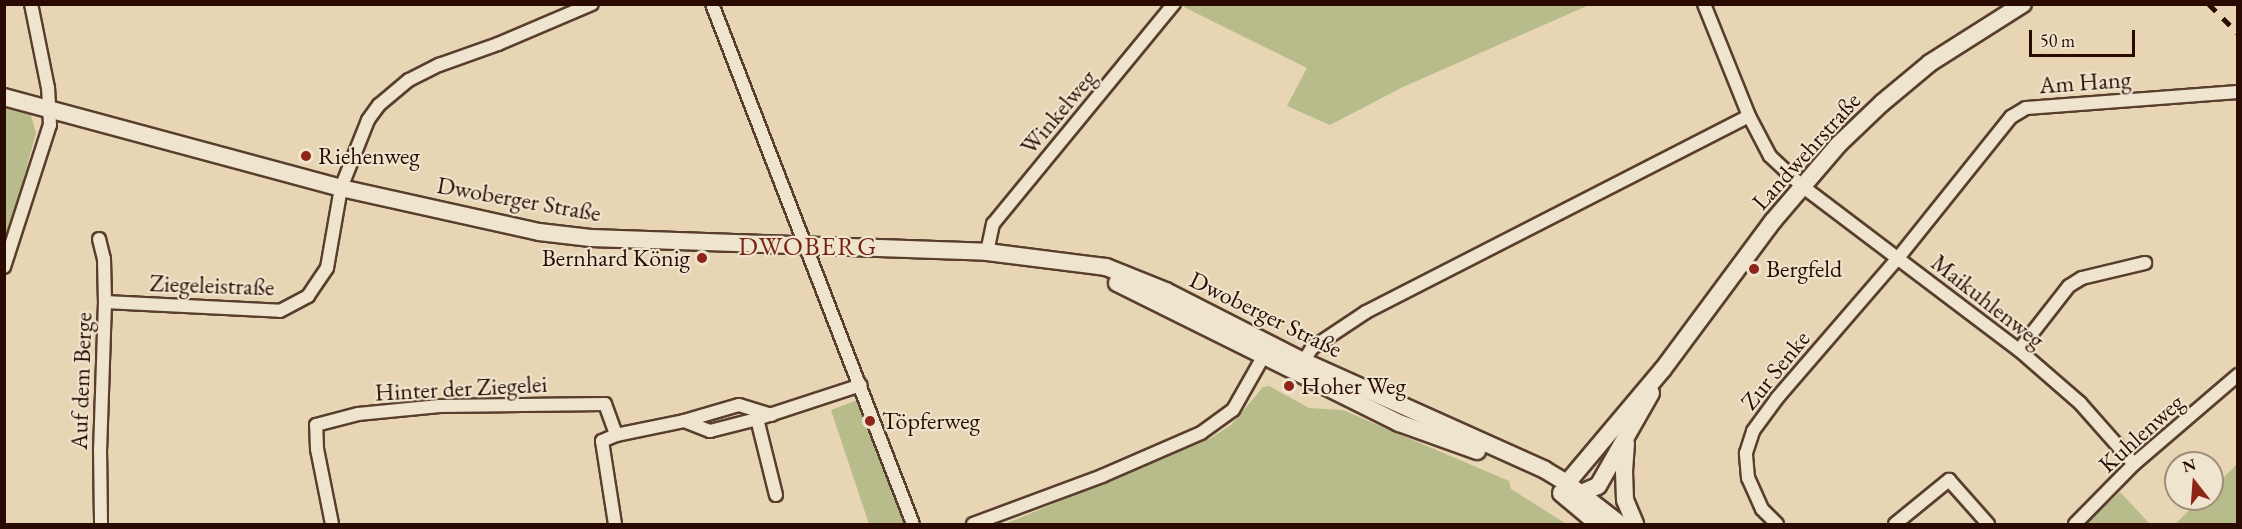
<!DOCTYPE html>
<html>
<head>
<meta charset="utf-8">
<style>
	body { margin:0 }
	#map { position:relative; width:2242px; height:529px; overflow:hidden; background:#e7d5b4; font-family:"EB Garamond",serif }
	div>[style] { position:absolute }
	.green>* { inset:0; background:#b8bc8b }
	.roads { filter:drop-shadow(2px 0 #593e2e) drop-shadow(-2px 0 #593e2e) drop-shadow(0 2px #593e2e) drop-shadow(0 -2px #593e2e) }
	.minor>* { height:12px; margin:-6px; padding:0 6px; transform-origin:6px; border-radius:6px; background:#efe4ce }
	.tertiary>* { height:16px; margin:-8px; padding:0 8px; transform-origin:8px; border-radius:8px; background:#efe4ce }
	.rail>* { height:4.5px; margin-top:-2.25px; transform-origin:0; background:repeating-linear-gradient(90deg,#2a0b01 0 10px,transparent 0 20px) }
	.dots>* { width:16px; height:16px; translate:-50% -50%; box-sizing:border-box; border:3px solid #efe4ce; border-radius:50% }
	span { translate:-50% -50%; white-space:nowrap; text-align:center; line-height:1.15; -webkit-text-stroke:4.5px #efe4ce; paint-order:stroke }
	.street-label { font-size:24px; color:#2a0b01 }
	.poi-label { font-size:24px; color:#2a0b01 }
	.left { translate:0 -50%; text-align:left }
	.right { translate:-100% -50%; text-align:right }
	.neighbourhood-label { font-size:26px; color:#7a1f14; letter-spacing:1.5px }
	.frame { position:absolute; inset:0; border:6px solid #2a0b01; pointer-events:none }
	.north { position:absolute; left:2164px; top:451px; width:60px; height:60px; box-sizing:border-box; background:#efe4ce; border:2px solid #a08d7c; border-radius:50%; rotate:343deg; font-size:16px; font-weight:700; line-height:24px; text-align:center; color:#2a0b01 }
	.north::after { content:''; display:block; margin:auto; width:21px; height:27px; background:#8f2418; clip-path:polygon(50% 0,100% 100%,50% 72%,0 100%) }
	.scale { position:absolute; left:2029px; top:30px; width:106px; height:27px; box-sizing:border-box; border:3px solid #2a0b01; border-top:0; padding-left:8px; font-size:18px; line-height:21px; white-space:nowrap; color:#2a0b01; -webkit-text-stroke:4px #efe4ce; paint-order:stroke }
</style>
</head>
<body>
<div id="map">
	<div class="green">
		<div style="clip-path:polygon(1186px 4px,1589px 4px,1589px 5px,1403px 87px,1330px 125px,1287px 106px,1307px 68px,1184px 7px)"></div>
		<div style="clip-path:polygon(5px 107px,30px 112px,36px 133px,5px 246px)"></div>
		<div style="clip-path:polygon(1269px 386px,1309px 408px,1343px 410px,1509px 481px,1511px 489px,1565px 523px,1005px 524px,1211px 438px,1231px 425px,1263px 387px)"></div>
		<div style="clip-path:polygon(858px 400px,906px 524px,869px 524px,831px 410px)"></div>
		<div style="clip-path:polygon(2237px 464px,2237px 524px,2175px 524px,2201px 499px,2212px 499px,2212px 489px)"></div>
		<div style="clip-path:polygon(2120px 492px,2150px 524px,2086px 524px)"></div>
	</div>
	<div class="roads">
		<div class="minor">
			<div style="left:712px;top:4px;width:557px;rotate:68.87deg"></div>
			<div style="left:1704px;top:4px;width:121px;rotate:68.1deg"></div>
			<div style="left:1749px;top:116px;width:45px;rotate:62.3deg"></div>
			<div style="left:1770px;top:156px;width:44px;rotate:43.2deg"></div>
			<div style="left:1802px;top:186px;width:272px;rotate:37.1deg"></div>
			<div style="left:2019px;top:350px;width:81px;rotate:41deg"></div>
			<div style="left:2080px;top:403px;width:81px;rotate:48.5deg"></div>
			<div style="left:99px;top:239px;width:21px;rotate:76deg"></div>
			<div style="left:104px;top:259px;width:43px;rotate:88.7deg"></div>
			<div style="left:105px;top:302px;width:147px;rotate:91.9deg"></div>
			<div style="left:100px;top:449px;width:75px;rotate:89.2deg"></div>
			<div style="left:987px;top:252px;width:29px;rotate:-78deg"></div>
			<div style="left:993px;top:224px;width:285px;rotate:-50.6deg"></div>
			<div style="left:4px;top:267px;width:149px;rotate:-72.1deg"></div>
			<div style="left:50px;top:125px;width:37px;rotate:-93deg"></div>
			<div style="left:48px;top:88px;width:86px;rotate:-101.4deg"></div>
			<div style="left:105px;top:302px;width:175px;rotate:2.9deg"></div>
			<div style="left:280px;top:311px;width:32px;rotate:-28deg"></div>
			<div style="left:308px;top:296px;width:34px;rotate:-56deg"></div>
			<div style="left:327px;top:268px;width:81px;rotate:-80.1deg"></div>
			<div style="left:341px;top:188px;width:73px;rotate:-68.3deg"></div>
			<div style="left:368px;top:120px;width:19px;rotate:-54deg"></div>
			<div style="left:379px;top:105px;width:39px;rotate:-40deg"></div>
			<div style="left:409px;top:80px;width:34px;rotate:-27deg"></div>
			<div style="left:439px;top:65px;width:63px;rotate:-19.6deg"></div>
			<div style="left:498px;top:44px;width:102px;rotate:-23.1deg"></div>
			<div style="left:2019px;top:350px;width:81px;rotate:-52deg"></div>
			<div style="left:2069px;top:286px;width:15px;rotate:-32deg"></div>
			<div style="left:2082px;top:278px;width:65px;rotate:-13.4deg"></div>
			<div style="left:1300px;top:367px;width:22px;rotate:-58deg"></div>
			<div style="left:1312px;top:348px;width:65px;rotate:-33.7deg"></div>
			<div style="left:1366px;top:312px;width:430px;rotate:-27.1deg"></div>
			<div style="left:684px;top:421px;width:57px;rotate:-16.2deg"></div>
			<div style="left:739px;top:405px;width:34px;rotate:17deg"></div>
			<div style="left:776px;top:495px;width:78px;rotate:-104deg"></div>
			<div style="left:757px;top:419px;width:109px;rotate:-18.1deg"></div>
			<div style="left:332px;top:524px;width:76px;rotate:-101.3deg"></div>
			<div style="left:317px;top:449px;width:24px;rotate:-92deg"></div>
			<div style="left:316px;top:425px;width:43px;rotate:-14.7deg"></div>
			<div style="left:358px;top:414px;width:82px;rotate:-5.6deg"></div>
			<div style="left:440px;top:406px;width:165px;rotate:-0.7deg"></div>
			<div style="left:605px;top:404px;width:33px;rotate:70deg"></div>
			<div style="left:615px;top:524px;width:84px;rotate:-98.9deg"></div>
			<div style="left:602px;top:441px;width:15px;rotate:-23deg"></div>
			<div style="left:616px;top:435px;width:69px;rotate:-11.6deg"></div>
			<div style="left:684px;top:421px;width:28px;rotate:21deg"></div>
			<div style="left:710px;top:431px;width:49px;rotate:-14.3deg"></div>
			<div style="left:973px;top:524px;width:138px;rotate:-20.4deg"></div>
			<div style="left:1102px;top:476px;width:108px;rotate:-23.5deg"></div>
			<div style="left:1201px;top:433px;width:39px;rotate:-36deg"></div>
			<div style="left:1233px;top:410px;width:69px;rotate:-60.5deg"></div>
			<div style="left:1777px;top:524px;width:21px;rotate:-135deg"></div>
			<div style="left:1762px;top:509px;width:34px;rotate:-114deg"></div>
			<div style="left:1748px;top:478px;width:25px;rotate:-95deg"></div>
			<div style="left:1746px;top:453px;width:23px;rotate:-72deg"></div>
			<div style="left:1753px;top:431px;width:42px;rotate:-53.7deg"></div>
			<div style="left:1778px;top:397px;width:184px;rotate:-49.2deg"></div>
			<div style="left:1898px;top:258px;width:181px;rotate:-51.3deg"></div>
			<div style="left:2011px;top:117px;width:17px;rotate:-31deg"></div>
			<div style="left:2026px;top:108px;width:213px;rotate:-4.3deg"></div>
			<div style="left:1895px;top:524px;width:70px;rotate:-39.2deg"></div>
			<div style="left:1949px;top:480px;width:59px;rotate:48.4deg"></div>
			<div style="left:2075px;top:524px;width:84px;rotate:-45.5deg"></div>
			<div style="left:2134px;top:464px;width:137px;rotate:-40.6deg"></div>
		</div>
		<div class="tertiary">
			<div style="left:4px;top:97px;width:349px;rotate:15.1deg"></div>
			<div style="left:341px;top:188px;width:203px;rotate:12.5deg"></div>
			<div style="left:539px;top:232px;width:52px;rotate:6.6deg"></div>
			<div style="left:591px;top:238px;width:396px;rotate:2deg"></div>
			<div style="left:987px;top:252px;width:120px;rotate:7.2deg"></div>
			<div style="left:1106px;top:267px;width:65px;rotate:21.8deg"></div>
			<div style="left:1166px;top:291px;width:154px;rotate:27.1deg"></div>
			<div style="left:1303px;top:361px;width:265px;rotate:24.2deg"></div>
			<div style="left:1545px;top:470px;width:26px;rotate:31deg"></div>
			<div style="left:1567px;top:483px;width:67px;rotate:37.7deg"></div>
			<div style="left:1117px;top:283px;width:315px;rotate:26.4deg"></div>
			<div style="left:1399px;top:423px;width:83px;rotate:19.7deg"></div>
			<div style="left:1626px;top:443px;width:28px;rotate:94deg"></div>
			<div style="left:1624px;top:471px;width:29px;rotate:88deg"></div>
			<div style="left:1625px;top:500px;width:26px;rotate:67deg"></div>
			<div style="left:1561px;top:493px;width:48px;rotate:40deg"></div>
			<div style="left:1567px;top:493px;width:10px;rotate:-90deg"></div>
			<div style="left:1567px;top:483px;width:149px;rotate:-49.9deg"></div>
			<div style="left:1663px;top:369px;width:184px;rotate:-53.4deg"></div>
			<div style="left:1773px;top:221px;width:101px;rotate:-49.4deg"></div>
			<div style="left:1839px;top:144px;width:59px;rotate:-43.6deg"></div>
			<div style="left:1882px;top:103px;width:62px;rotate:-39.8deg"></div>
			<div style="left:1930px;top:63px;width:110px;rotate:-32.4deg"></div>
			<div style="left:1574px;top:496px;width:26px;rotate:-23deg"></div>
			<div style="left:1598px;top:486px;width:107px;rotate:-60.3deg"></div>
		</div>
	</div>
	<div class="rail">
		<div style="left:2209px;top:4px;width:41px;rotate:45deg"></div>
	</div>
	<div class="dots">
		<div style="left:306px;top:156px;background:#8f2418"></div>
		<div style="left:702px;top:258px;background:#8f2418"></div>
		<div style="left:1754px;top:269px;background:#8f2418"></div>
		<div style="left:1289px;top:386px;background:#8f2418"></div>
		<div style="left:870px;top:421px;background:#8f2418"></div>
	</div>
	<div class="street-label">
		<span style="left:2085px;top:82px;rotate:-4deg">Am Hang</span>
		<span style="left:1058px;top:112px;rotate:-50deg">Winkelweg</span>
		<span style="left:1806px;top:151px;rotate:-48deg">Landwehrstraße</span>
		<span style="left:519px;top:199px;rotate:10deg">Dwoberger Straße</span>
		<span style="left:212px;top:285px;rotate:2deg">Ziegeleistraße</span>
		<span style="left:1988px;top:301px;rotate:38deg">Maikuhlenweg</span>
		<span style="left:1266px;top:314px;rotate:26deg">Dwoberger Straße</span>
		<span style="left:1775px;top:370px;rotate:-51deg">Zur Senke</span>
		<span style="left:81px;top:381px;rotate:-88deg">Auf dem Berge</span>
		<span style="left:461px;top:388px;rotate:-3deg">Hinter der Ziegelei</span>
		<span style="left:2141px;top:433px;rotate:-42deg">Kuhlenweg</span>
	</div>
	<div class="poi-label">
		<span class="left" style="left:318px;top:156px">Riehenweg</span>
		<span class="right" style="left:690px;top:258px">Bernhard König</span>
		<span class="left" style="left:1766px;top:269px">Bergfeld</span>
		<span class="left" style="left:1301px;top:386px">Hoher Weg</span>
		<span class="left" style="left:882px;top:421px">Töpferweg</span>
	</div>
	<div class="neighbourhood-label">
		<span style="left:808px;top:247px">DWOBERG</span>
	</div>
	<div class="frame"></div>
	<div class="north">N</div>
	<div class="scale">50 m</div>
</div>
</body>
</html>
